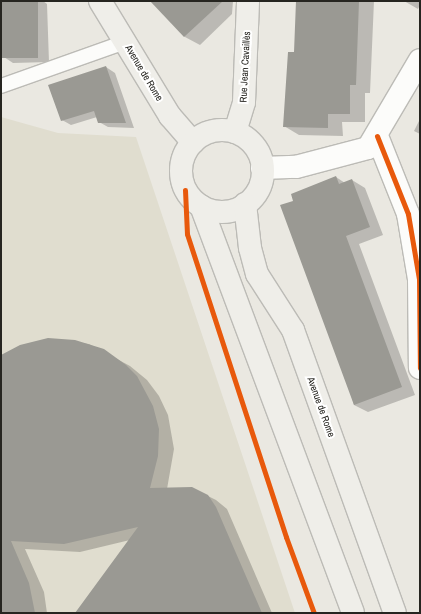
<!DOCTYPE html>
<html>
<head>
<meta charset="utf-8">
<style>
	body { margin:0 }
	#map { position:relative; width:421px; height:614px; overflow:hidden; background:#eae8e1; font-family:"Archivo Narrow",sans-serif }
	div>[style] { position:absolute }
	.built>* { inset:0; background:#e0ddcf }
	.shadow>* { inset:0; background:#0003 }
	.building>* { inset:0; background:#9a9993; transform-origin:0 0 }
	.roads { filter:drop-shadow(1px 0 #bcbbb6) drop-shadow(-1px 0 #bcbbb6) drop-shadow(0 1px #bcbbb6) drop-shadow(0 -1px #bcbbb6) }
	.service>* { height:14px; margin:-7px; padding:0 7px; transform-origin:7px; border-radius:7px; background:#fcfcfa }
	.minor>* { height:22px; margin:-11px; padding:0 11px; transform-origin:11px; border-radius:11px; background:#fcfcfa }
	.secondary>* { height:22px; margin:-11px; padding:0 11px; transform-origin:11px; border-radius:11px; background:#efeee9 }
	.secondary>.ring { margin:-11px; padding:0; box-sizing:content-box; background:none; border:22px solid #efeee9; border-radius:50% }
	.cycleway>* { height:5px; margin:-2.5px; padding:0 2.5px; transform-origin:2.5px; border-radius:2.5px; background:#e8590c }
	span { translate:-50% -50%; white-space:nowrap; text-align:center; line-height:1.15; -webkit-text-stroke:4px #fff; paint-order:stroke }
	.street-label { font-size:10px; color:#262520 }
	.frame { position:absolute; inset:0; border:2px solid #262520; pointer-events:none }
</style>
</head>
<body>
<div id="map">
	<div class="built">
		<div style="clip-path:polygon(1px 117px,58px 133px,136px 137px,295px 613px,1px 613px)"></div>
	</div>
	<div class="shadow">
		<div style="clip-path:polygon(2px 1px,43px 1px,47px 4px,49px 62px,13px 63px,4px 57px,4px 52px,1px 52px)"></div>
		<div style="clip-path:polygon(152px 1px,233px 1px,232px 14px,200px 45px,185px 37px)"></div>
		<div style="clip-path:polygon(297px 1px,374px 1px,370px 93px,365px 93px,365px 122px,342px 122px,343px 136px,299px 135px,284px 126px,295px 53px)"></div>
		<div style="clip-path:polygon(404px 1px,420px 1px,420px 5px,418px 9px)"></div>
		<div style="clip-path:polygon(106px 67px,115px 73px,134px 128px,108px 127px,99px 122px,97px 117px,71px 125px,62px 120px)"></div>
		<div style="clip-path:polygon(420px 119px,420px 134px,414px 131px)"></div>
		<div style="clip-path:polygon(336px 177px,345px 183px,352px 180px,365px 188px,383px 235px,359px 244px,415px 395px,368px 412px,354px 405px,295px 201px)"></div>
		<div style="clip-path:polygon(48px 339px,89px 344px,130px 366px,147px 380px,159px 396px,168px 415px,174px 449px,167px 489px,192px 488px,216px 500px,227px 509px,272px 613px,76px 613px,130px 540px,80px 552px,25px 549px,44px 592px,47px 613px,1px 613px,1px 357px)"></div>
	</div>
	<div class="building">
		<div style="left:1px;top:1px;width:37px;height:57px"></div>
		<div style="clip-path:polygon(150px 1px,223px 1px,184px 37px)"></div>
		<div style="clip-path:polygon(296px 1px,359px 1px,356px 85px,350px 85px,350px 114px,328px 114px,328px 128px,283px 127px,288px 52px,294px 52px)"></div>
		<div style="clip-path:polygon(106px 66px,126px 123px,98px 123px,94px 111px,61px 121px,48px 85px)"></div>
		<div style="clip-path:polygon(336px 176px,339px 184px,352px 179px,370px 227px,346px 236px,402px 387px,354px 405px,280px 205px,293px 201px,291px 194px)"></div>
		<div style="clip-path:polygon(48px 338px,75px 340px,104px 349px,126px 365px,137px 376px,153px 406px,159px 429px,158px 456px,150px 488px,192px 487px,208px 495px,216px 507px,262px 613px,75px 613px,138px 527px,64px 544px,11px 541px,29px 583px,35px 613px,1px 613px,1px 355px,20px 345px)"></div>
	</div>
	<div class="roads">
		<div class="service">
			<div style="left:1px;top:86px;width:132px;rotate:-19.5deg"></div>
		</div>
		<div class="minor">
			<div style="left:377px;top:136px;width:84px;rotate:68.3deg"></div>
			<div style="left:408px;top:214px;width:66px;rotate:80.4deg"></div>
			<div style="left:419px;top:279px;width:89px;rotate:89.4deg"></div>
			<div style="left:262px;top:168px;width:34px;rotate:-2deg"></div>
			<div style="left:296px;top:167px;width:74px;rotate:-14.8deg"></div>
			<div style="left:368px;top:148px;width:102px;rotate:-59.4deg"></div>
		</div>
		<div class="secondary">
			<div style="left:100px;top:1px;width:135px;rotate:58.7deg"></div>
			<div style="left:170px;top:116px;width:35px;rotate:49deg"></div>
			<div class="ring" style="left:181px;top:130px;width:60px;height:60px"></div>
			<div style="left:235px;top:132px;width:31px;rotate:-73deg"></div>
			<div style="left:244px;top:102px;width:101px;rotate:-87.7deg"></div>
			<div style="left:245px;top:204px;width:44px;rotate:83.5deg"></div>
			<div style="left:250px;top:248px;width:27px;rotate:75deg"></div>
			<div style="left:257px;top:274px;width:67px;rotate:57.3deg"></div>
			<div style="left:293px;top:330px;width:301px;rotate:70.2deg"></div>
			<div style="left:201px;top:206px;width:434px;rotate:69.5deg"></div>
		</div>
	</div>
	<div class="cycleway">
		<div style="left:377px;top:136px;width:84px;rotate:68.3deg"></div>
		<div style="left:408px;top:214px;width:66px;rotate:80.4deg"></div>
		<div style="left:419px;top:279px;width:89px;rotate:89.4deg"></div>
		<div style="left:185px;top:190px;width:44px;rotate:87.4deg"></div>
		<div style="left:187px;top:234px;width:319px;rotate:71.9deg"></div>
		<div style="left:286px;top:537px;width:81px;rotate:69.8deg"></div>
	</div>
	<div class="street-label">
		<span style="left:245px;top:67px;rotate:-87deg">Rue Jean Cavaillès</span>
		<span style="left:144px;top:73px;rotate:59deg">Avenue de Rome</span>
		<span style="left:321px;top:407px;rotate:70deg">Avenue de Rome</span>
	</div>
	<div class="frame"></div>
</div>
</body>
</html>
